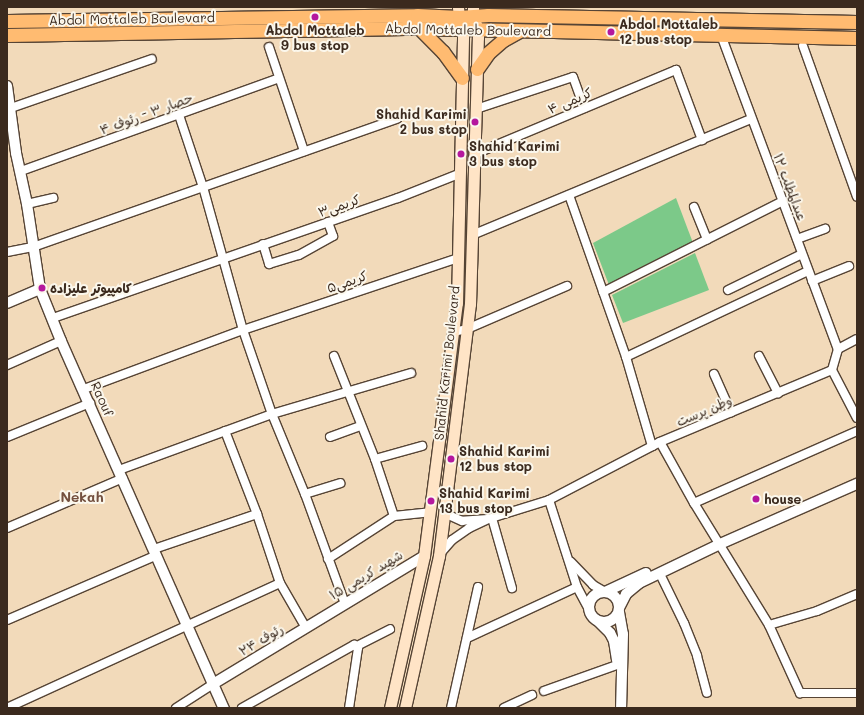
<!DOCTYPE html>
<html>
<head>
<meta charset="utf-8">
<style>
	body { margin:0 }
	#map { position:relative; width:864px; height:715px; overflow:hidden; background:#f2daba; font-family:Mali,"Playpen Sans Arabic",sans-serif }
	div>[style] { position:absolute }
	.green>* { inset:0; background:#7cc989 }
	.roads { filter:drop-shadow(1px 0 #564435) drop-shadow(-1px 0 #564435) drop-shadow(0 1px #564435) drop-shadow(0 -1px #564435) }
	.minor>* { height:8px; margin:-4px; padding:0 4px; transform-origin:4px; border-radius:4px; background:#fff }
	.tertiary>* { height:10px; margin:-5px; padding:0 5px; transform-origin:5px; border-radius:5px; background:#fff }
	.tertiary>.ring { margin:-5px; padding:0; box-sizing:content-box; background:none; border:10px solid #fff; border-radius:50% }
	.secondary>* { height:11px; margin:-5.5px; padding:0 5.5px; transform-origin:5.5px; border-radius:5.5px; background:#ffe4c6 }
	.primary>* { height:13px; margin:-6.5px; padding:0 6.5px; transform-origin:6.5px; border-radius:6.5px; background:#ffbb71 }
	.dots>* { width:11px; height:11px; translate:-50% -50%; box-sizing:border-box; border:2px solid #fbf7ec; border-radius:50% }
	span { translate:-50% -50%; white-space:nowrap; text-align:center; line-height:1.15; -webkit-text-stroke:4px #fbf7ec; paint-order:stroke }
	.street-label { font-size:13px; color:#3b2a1e }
	.poi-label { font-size:13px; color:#3b2a1e; font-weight:700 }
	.left { translate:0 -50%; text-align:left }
	.right { translate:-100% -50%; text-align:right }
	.neighbourhood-label { font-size:14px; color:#74503f; font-weight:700 }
	.frame { position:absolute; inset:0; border:8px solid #3b2a1e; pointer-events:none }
</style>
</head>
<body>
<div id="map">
	<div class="green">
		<div style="clip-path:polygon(676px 198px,693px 243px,609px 285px,593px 243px)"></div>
		<div style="clip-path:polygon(695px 253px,709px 290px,623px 323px,612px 295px)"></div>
	</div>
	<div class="roads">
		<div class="minor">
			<div style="left:721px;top:35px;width:335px;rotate:69.6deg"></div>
			<div style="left:803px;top:46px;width:160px;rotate:70.3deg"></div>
			<div style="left:269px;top:47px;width:110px;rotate:71.4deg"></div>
			<div style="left:11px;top:108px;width:149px;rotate:-19.2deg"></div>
			<div style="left:476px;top:109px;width:102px;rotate:-18.3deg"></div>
			<div style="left:573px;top:77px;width:33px;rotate:70deg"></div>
			<div style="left:179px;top:115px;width:76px;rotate:71.6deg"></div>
			<div style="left:203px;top:187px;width:148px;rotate:74.4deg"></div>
			<div style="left:243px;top:330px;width:89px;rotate:71deg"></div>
			<div style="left:272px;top:414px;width:87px;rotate:67.6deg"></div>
			<div style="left:305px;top:494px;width:117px;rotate:70deg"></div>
			<div style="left:475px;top:154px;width:218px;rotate:-22.7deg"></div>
			<div style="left:676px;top:70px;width:75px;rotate:69.6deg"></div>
			<div style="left:21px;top:171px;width:274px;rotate:-19.8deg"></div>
			<div style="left:569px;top:195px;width:172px;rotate:70.6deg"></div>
			<div style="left:626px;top:357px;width:93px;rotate:73.7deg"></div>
			<div style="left:27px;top:204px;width:27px;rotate:-13deg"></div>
			<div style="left:694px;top:207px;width:35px;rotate:68deg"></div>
			<div style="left:472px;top:235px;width:302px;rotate:-22.6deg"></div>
			<div style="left:797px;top:239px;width:30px;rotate:-20deg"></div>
			<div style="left:263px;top:244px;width:21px;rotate:73deg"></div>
			<div style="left:269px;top:264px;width:31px;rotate:-17deg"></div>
			<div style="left:299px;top:255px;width:39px;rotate:-29deg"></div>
			<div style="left:333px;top:236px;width:15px;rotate:-110deg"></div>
			<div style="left:7px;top:252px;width:26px;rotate:-11deg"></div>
			<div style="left:33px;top:247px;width:386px;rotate:-19.4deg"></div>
			<div style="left:812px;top:281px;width:40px;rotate:-22deg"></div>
			<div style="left:728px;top:290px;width:82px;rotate:-25.9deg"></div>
			<div style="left:603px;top:292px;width:202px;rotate:-26.8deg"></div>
			<div style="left:53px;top:318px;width:365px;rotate:-19.2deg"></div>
			<div style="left:398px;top:198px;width:68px;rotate:-21.6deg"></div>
			<div style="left:453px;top:332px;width:14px;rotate:-12deg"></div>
			<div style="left:467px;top:329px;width:109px;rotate:-23.3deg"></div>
			<div style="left:334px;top:356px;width:111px;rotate:68.3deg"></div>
			<div style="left:375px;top:459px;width:60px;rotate:71.6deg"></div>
			<div style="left:759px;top:356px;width:42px;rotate:62.8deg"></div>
			<div style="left:626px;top:357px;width:201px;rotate:-25.3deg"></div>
			<div style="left:7px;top:365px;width:59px;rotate:-24deg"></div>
			<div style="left:832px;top:370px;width:54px;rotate:62.5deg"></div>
			<div style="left:832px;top:370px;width:22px;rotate:-74deg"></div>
			<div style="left:838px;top:349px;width:21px;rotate:-28deg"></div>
			<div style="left:714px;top:374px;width:42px;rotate:65.9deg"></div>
			<div style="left:84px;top:389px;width:170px;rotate:-20.4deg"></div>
			<div style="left:243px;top:330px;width:227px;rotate:-18.5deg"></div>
			<div style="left:225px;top:431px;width:89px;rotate:68.9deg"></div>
			<div style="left:257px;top:514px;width:73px;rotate:71.6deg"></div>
			<div style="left:280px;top:583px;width:52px;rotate:60deg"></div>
			<div style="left:7px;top:437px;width:90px;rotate:-22.3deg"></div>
			<div style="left:330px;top:437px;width:33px;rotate:-20deg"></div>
			<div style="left:660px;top:442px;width:70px;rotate:60.9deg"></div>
			<div style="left:694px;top:503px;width:143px;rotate:58.4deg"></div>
			<div style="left:769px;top:625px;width:75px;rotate:65.5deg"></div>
			<div style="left:800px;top:693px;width:57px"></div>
			<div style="left:375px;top:459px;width:49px;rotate:-15.5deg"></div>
			<div style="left:119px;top:470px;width:163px;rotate:-20.1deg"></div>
			<div style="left:272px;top:414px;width:145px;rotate:-16.4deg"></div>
			<div style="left:305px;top:494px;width:37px;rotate:-17deg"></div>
			<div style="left:549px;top:500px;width:91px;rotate:72.2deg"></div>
			<div style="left:577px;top:587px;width:26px;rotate:62deg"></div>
			<div style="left:694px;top:503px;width:178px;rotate:-23.8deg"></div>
			<div style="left:492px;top:518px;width:73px;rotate:74.1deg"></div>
			<div style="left:488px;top:519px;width:64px;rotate:-17.3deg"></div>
			<div style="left:549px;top:500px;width:125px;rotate:-27.6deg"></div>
			<div style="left:660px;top:442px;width:186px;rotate:-22.7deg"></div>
			<div style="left:7px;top:528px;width:126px;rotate:-23.3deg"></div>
			<div style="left:154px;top:549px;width:109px;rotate:-18.8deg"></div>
			<div style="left:439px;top:555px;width:20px;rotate:-49deg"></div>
			<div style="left:452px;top:540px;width:21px;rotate:-35deg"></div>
			<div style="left:469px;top:528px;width:21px;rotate:-25deg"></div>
			<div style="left:488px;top:519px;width:26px;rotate:176deg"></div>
			<div style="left:462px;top:521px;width:20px;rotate:-156deg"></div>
			<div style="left:328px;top:559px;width:79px;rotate:-33.1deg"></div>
			<div style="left:394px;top:516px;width:36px;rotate:-6deg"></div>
			<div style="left:571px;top:562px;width:32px;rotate:46deg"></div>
			<div style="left:593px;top:585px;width:14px;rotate:30deg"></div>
			<div style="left:660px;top:574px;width:55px;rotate:63.9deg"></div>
			<div style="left:684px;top:623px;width:35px;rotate:68deg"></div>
			<div style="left:697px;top:656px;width:38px;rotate:75deg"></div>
			<div style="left:7px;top:620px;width:163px;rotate:-23.4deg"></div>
			<div style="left:769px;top:625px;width:50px;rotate:-16.3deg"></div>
			<div style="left:817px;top:611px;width:43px;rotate:-23deg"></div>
			<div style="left:467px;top:638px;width:121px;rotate:-24.9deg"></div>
			<div style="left:357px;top:646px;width:37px;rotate:-27deg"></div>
			<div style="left:544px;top:691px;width:77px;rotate:-19.6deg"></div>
			<div style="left:7px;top:708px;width:300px;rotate:-24.6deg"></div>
			<div style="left:176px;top:708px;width:44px;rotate:-33deg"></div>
			<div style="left:242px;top:708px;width:129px;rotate:-29.4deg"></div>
			<div style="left:354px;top:645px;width:5px;rotate:37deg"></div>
			<div style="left:358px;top:648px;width:61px;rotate:98.5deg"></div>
			<div style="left:451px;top:708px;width:124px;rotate:-77.4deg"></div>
			<div style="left:504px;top:708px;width:31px;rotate:-25deg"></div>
		</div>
		<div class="tertiary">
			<div style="left:7px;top:86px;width:68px;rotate:82.3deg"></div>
			<div style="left:16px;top:153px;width:52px;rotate:77.8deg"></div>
			<div style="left:27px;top:204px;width:86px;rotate:81.3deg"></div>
			<div style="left:40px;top:289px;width:56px;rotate:68deg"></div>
			<div style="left:61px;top:341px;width:402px;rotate:66.1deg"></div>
			<div style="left:7px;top:303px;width:36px;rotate:-23deg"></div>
			<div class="ring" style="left:589px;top:592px;width:20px;height:20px"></div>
			<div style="left:605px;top:592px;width:45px;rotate:-24.9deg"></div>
			<div style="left:619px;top:608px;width:16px;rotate:-63deg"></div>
			<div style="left:626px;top:594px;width:17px;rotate:-40deg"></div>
			<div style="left:639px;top:583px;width:90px;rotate:-25.7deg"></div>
			<div style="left:720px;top:544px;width:150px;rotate:-23.7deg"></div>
			<div style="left:619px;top:612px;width:22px;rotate:80deg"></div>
			<div style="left:623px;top:634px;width:74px;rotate:91.5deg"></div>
			<div style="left:599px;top:622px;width:16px;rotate:45deg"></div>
			<div style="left:610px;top:633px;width:9px;rotate:63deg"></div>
			<div style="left:614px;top:641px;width:20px;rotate:81deg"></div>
			<div style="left:213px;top:684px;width:247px;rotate:-31.2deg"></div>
		</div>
		<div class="secondary">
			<div style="left:390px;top:708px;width:156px;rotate:-77.4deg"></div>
			<div style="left:424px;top:556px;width:255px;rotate:-82.6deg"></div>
			<div style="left:457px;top:303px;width:274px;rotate:-88.7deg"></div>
			<div style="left:463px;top:29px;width:13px;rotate:-108deg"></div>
			<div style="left:459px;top:17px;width:10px;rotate:-96deg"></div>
			<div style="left:405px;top:708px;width:156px;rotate:-77.4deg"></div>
			<div style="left:439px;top:556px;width:254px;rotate:-83deg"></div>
			<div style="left:470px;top:304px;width:267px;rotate:-88.3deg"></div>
			<div style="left:478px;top:37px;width:8px;rotate:-90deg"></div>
			<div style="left:478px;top:29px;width:13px;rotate:-113deg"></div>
			<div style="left:473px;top:17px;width:10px;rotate:-90deg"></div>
		</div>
		<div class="primary">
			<div style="left:7px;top:21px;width:410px;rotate:-0.8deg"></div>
			<div style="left:417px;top:15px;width:42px;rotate:2.7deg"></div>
			<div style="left:459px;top:17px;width:29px;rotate:-4deg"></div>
			<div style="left:488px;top:15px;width:369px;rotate:1.1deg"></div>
			<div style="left:419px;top:28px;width:34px;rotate:45deg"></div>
			<div style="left:443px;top:52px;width:32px;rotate:54deg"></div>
			<div style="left:7px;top:35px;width:412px;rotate:-1deg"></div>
			<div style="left:419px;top:28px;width:438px;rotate:1.3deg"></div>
			<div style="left:477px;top:69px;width:19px;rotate:-55deg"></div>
			<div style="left:488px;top:53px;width:20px;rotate:-41deg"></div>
			<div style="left:503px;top:40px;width:18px;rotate:-29deg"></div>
		</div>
	</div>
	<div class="dots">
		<div style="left:315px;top:17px;background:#b5179e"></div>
		<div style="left:611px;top:32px;background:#b5179e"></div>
		<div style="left:475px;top:122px;background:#b5179e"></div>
		<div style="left:461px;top:154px;background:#b5179e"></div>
		<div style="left:42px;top:288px;background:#b5179e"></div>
		<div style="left:451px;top:459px;background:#b5179e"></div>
		<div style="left:756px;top:499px;background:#b5179e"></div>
		<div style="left:431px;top:501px;background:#b5179e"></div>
	</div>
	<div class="street-label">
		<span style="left:132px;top:19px;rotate:-1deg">Abdol Mottaleb Boulevard</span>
		<span style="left:468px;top:30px;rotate:1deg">Abdol Mottaleb Boulevard</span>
		<span style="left:570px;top:101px;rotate:-23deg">کریمی ۴</span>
		<span style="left:146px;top:114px;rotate:-20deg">حصار ۳ - رئوف ۴</span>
		<span style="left:790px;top:187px;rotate:69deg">عبدالمطلب ۱۲</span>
		<span style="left:339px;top:206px;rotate:-19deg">کریمی۳</span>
		<span style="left:347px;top:282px;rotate:-19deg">کریمی۵</span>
		<span style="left:447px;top:363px;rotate:-84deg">Shahid Karimi Boulevard</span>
		<span style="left:102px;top:399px;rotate:66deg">Raouf</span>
		<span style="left:704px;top:411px;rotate:-23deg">وطن پرست</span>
		<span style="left:366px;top:575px;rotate:-31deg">شهید کریمی ۱۵</span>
		<span style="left:261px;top:640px;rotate:-31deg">رئوف ۲۴</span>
	</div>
	<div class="poi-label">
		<span class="left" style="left:619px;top:32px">Abdol Mottaleb<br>12 bus stop</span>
		<span style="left:315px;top:38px">Abdol Mottaleb<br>9 bus stop</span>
		<span class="right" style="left:467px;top:122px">Shahid Karimi<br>2 bus stop</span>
		<span class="left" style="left:469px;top:154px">Shahid Karimi<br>3 bus stop</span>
		<span class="left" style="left:50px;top:288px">کامپیوتر علیزاده</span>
		<span class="left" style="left:459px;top:459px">Shahid Karimi<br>12 bus stop</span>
		<span class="left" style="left:439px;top:501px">Shahid Karimi<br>13 bus stop</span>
		<span class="left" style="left:764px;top:499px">house</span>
	</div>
	<div class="neighbourhood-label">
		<span style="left:82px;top:497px">Nekah</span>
	</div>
	<div class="frame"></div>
</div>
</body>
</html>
